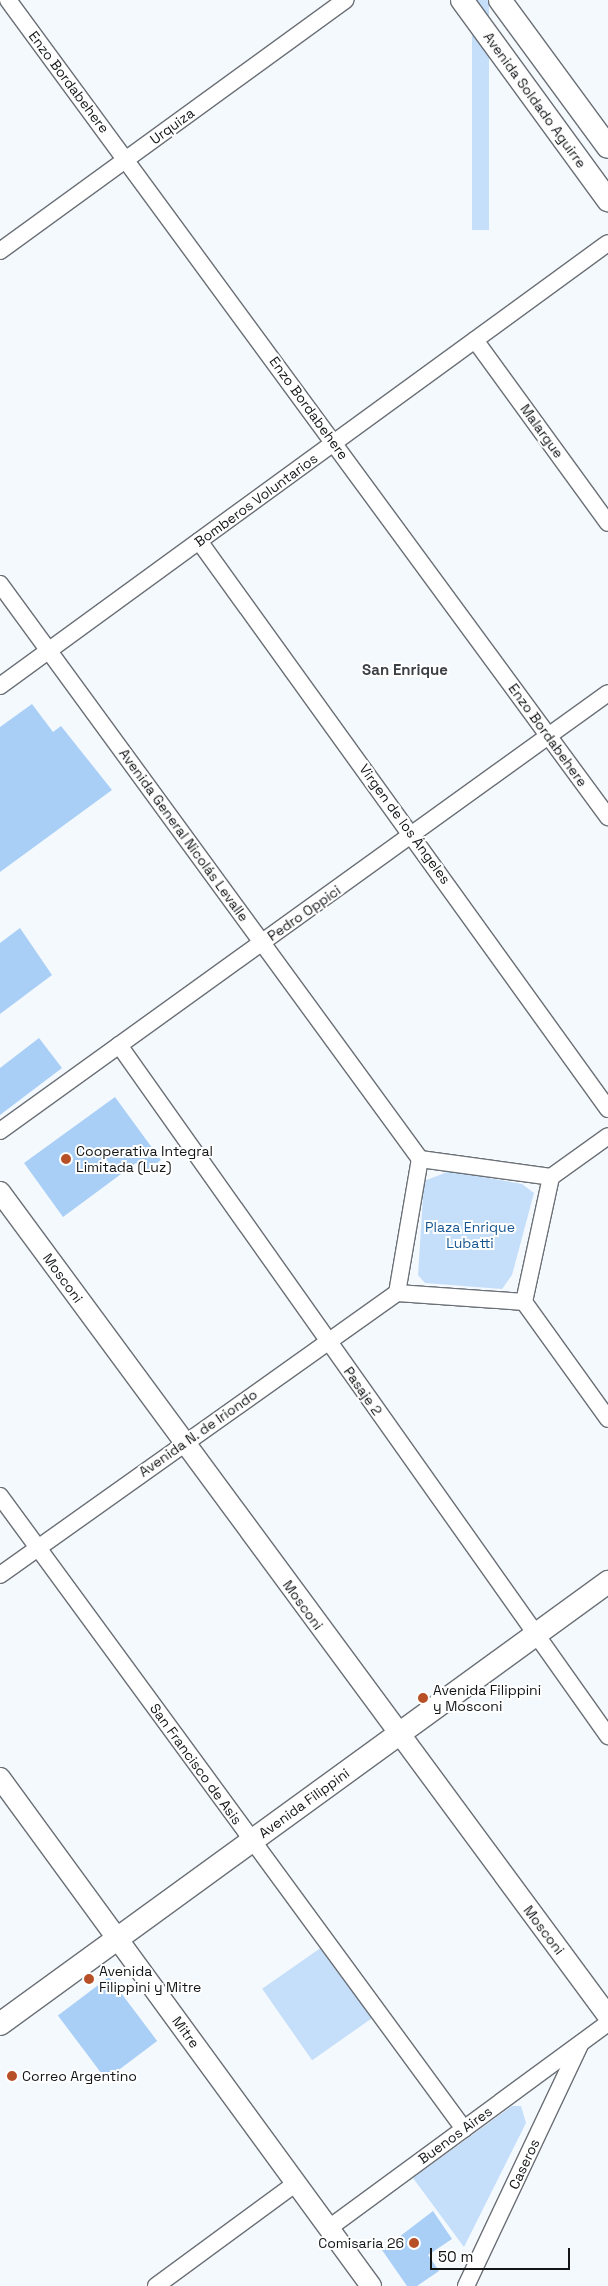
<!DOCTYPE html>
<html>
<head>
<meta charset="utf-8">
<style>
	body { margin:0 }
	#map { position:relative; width:608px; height:2286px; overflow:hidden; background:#f4f9fe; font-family:"Space Grotesk",sans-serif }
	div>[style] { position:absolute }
	.green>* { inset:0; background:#c5def9; transform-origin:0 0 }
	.building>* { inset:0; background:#aacff6; transform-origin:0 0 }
	.roads { filter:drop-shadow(1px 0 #6b7076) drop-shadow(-1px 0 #6b7076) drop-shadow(0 1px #6b7076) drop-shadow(0 -1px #6b7076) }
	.minor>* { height:16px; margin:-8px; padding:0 8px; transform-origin:8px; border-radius:8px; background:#fff }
	.tertiary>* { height:20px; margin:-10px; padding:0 10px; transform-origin:10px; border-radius:10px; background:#fff }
	.secondary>* { height:22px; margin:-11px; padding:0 11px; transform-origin:11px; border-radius:11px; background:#fff }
	.dots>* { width:14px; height:14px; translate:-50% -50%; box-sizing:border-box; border:2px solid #fff; border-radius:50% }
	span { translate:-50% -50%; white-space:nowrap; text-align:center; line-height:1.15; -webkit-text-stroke:4px #fff; paint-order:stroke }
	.street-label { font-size:14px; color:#131517 }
	.poi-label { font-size:14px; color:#131517 }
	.left { translate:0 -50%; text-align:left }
	.right { translate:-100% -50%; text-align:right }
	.park-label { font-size:14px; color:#185892 }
	.neighbourhood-label { font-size:15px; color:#3b4045; font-weight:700 }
	.scale { position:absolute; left:430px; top:2248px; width:140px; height:22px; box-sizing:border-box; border:2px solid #131517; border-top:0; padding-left:6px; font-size:15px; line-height:18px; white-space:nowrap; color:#131517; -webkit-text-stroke:4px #fff; paint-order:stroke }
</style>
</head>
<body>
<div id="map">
	<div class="green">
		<div style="left:472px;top:0;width:17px;height:230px"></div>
		<div style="clip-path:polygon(450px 1171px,522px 1184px,534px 1193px,512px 1275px,502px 1289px,425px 1283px,418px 1275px,424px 1181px)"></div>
		<div style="left:322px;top:1947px;width:87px;height:73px;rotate:55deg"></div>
		<div style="clip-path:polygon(512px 2106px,521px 2106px,526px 2123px,464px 2247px,413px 2178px)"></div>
	</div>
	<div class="building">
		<div style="clip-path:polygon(32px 704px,53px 732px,61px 726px,112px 790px,0 872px,0 727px)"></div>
		<div style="clip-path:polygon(20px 928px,52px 975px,0 1014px,0 943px)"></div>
		<div style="clip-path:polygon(39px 1038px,62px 1068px,0 1115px,0 1068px)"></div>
		<div style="clip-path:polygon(115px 1097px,161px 1160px,143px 1173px,136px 1163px,63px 1217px,24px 1163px)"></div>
		<div style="left:109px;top:1977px;width:80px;height:64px;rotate:53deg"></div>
		<div style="clip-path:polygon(433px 2211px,452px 2239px,428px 2255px,439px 2271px,417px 2286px,407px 2286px,382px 2250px)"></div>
	</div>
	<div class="roads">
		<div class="minor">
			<div style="left:8px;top:0;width:1014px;rotate:53.71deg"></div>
			<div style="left:0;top:251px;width:427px;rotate:-36deg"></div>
			<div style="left:475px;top:340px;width:226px;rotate:54deg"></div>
			<div style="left:199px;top:541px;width:700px;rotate:54.24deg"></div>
			<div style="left:0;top:584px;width:712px;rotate:53.85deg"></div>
			<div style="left:0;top:686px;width:752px;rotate:-36.08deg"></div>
			<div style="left:119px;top:1045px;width:847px;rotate:54.71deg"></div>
			<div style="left:0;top:1131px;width:749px;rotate:-35.77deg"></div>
			<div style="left:420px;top:1159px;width:132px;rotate:7.8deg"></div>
			<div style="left:551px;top:1177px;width:128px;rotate:102.2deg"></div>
			<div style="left:524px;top:1302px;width:127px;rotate:-175.9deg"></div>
			<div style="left:397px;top:1293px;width:136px;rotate:-80.3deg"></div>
			<div style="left:551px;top:1177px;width:70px;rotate:-35.7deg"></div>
			<div style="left:524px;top:1302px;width:144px;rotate:54.3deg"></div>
			<div style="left:0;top:1496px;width:785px;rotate:53.76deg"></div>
			<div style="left:0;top:1575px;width:487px;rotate:-35.4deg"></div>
			<div style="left:329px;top:2228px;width:346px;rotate:-36.3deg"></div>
			<div style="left:156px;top:2286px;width:174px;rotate:-36.3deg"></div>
			<div style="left:466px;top:2286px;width:267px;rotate:-64.7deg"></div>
		</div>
		<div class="tertiary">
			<div style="left:0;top:1192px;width:1024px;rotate:53.58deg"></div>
			<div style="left:0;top:1778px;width:629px;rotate:53.86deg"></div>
		</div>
		<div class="secondary">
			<div style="left:462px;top:0;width:248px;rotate:53.9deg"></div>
			<div style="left:500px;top:0;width:182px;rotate:53.7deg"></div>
			<div style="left:0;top:2024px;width:752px;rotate:-36.02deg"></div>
		</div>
	</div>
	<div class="dots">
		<div style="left:66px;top:1159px;background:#b75027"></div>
		<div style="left:423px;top:1698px;background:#b75027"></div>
		<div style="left:89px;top:1979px;background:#b75027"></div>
		<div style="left:12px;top:2076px;background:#b75027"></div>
		<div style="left:414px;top:2243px;background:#b75027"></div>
	</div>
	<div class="street-label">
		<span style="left:69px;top:82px;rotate:53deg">Enzo Bordabehere</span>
		<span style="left:535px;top:100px;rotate:54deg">Avenida Soldado Aguirre</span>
		<span style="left:172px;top:126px;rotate:-36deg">Urquiza</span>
		<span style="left:309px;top:408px;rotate:54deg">Enzo Bordabehere</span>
		<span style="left:542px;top:431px;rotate:54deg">Malargue</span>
		<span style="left:256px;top:500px;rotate:-36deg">Bomberos Voluntarios</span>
		<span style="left:548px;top:735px;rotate:54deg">Enzo Bordabehere</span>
		<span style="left:405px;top:824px;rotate:54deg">Virgen de los Ángeles</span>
		<span style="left:184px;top:835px;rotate:54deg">Avenida General Nicolás Levalle</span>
		<span style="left:304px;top:913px;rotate:-35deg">Pedro Oppici</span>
		<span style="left:63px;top:1278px;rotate:54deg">Mosconi</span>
		<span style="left:363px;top:1391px;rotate:55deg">Pasaje 2</span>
		<span style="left:198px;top:1433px;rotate:-35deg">Avenida N. de Iriondo</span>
		<span style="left:303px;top:1605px;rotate:54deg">Mosconi</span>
		<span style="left:196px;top:1764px;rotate:54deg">San Francisco de Asis</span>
		<span style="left:304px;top:1803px;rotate:-36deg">Avenida Filippini</span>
		<span style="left:544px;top:1930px;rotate:53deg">Mosconi</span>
		<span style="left:186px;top:2032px;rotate:54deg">Mitre</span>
		<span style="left:455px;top:2135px;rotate:-36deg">Buenos Aires</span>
		<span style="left:524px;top:2164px;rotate:-65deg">Caseros</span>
	</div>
	<div class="poi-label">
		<span class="left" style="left:76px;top:1159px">Cooperativa Integral<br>Limitada (Luz)</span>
		<span class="left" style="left:433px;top:1698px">Avenida Filippini<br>y Mosconi</span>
		<span class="left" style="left:99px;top:1979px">Avenida<br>Filippini y Mitre</span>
		<span class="left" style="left:22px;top:2076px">Correo Argentino</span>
		<span class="right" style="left:404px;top:2243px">Comisaria 26</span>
	</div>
	<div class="park-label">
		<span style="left:470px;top:1235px">Plaza Enrique<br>Lubatti</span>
	</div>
	<div class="neighbourhood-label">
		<span style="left:405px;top:670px">San Enrique</span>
	</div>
	<div class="scale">50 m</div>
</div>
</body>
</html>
